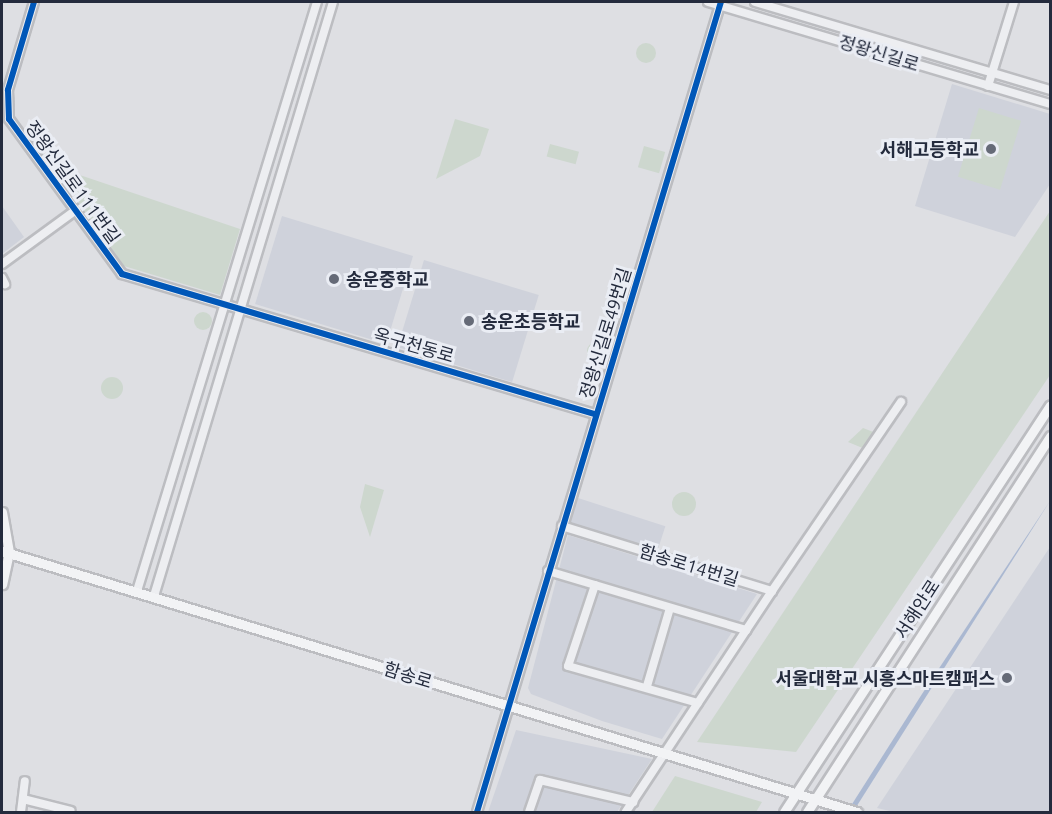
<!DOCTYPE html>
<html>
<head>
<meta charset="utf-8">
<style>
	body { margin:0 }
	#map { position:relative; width:1052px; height:814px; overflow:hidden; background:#dedfe3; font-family:Ubuntu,"Noto Sans KR",sans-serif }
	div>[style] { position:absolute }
	.built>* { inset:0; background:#cfd2db; transform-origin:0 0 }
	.green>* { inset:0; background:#cdd7ce; transform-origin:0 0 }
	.round { border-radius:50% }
	.water>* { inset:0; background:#aab8d1 }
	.roads { filter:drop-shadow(2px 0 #bcbdc1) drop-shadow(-2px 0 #bcbdc1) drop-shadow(0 2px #bcbdc1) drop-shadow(0 -2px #bcbdc1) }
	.minor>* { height:8px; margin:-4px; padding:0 4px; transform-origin:4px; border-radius:4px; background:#edeef1 }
	.major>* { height:9px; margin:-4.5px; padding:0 4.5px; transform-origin:4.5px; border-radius:4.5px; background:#f2f3f5 }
	.cycleway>* { height:6px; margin:-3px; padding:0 3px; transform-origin:3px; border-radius:3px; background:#0057b8 }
	.dots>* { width:16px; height:16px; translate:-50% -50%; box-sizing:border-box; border:3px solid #eaedf4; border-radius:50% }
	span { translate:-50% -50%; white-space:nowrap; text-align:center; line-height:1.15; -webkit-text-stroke:6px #eaedf4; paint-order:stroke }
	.street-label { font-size:18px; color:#242b3d }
	.poi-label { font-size:18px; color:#242b3d; font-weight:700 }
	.right { translate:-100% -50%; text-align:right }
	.left { translate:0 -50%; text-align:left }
	.frame { position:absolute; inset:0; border:3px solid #242b3d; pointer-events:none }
</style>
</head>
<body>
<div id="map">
	<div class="built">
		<div style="clip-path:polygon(952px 84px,1050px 114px,1050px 184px,1015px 237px,915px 206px)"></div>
		<div style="clip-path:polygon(2px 206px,24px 237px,2px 254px)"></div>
		<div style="left:282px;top:216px;width:137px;height:92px;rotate:17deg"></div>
		<div style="left:424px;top:260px;width:120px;height:91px;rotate:17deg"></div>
		<div style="left:575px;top:497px;width:95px;height:28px;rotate:18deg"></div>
		<div style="clip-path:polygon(568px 535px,757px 594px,662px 739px,602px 721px,531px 694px,528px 688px)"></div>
		<div style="clip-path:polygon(1050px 547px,1050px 812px,894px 812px,877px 808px)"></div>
		<div style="clip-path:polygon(516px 730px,652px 759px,617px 812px,488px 812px)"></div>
	</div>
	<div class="green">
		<div class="round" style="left:636px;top:43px;width:20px;height:20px"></div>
		<div style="left:979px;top:108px;width:44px;height:72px;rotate:17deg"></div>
		<div style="clip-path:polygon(455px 119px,489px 129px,480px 156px,436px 179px)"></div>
		<div style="left:550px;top:144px;width:30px;height:13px;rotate:15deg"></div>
		<div style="left:644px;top:146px;width:22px;height:22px;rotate:16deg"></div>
		<div style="clip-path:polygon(53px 166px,240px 229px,220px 295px,124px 266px)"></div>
		<div style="clip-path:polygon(1050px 211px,1050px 375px,796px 752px,697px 742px)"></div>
		<div class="round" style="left:194px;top:312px;width:18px;height:18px"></div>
		<div class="round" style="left:587px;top:342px;width:18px;height:18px"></div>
		<div class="round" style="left:101px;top:377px;width:22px;height:22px"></div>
		<div style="clip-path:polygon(863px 428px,876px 433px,865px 449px,848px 442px)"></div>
		<div style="clip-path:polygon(365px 484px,384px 490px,370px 537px,360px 507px)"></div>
		<div class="round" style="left:672px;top:492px;width:24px;height:24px"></div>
		<div style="clip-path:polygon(675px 776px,762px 802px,756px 812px,652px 812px)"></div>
	</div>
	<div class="water">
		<div style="clip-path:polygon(1050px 501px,853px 812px,847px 812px,922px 694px)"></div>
	</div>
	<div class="roads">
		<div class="minor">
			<div style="left:34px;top:2px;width:92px;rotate:106.5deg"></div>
			<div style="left:8px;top:90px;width:29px;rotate:88deg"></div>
			<div style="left:9px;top:119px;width:192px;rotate:53.9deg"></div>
			<div style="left:122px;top:274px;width:494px;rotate:16.5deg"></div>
			<div style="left:708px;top:2px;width:357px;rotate:16.6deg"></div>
			<div style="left:755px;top:2px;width:308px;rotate:16.6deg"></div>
			<div style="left:988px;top:86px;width:88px;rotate:-72.8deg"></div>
			<div style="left:2px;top:264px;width:92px;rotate:-36.1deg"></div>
			<div style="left:2px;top:278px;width:7px;rotate:63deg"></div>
			<div style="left:562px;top:526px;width:220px;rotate:17.2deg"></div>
			<div style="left:772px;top:591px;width:265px;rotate:123.5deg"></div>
			<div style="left:548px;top:571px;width:207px;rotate:16.6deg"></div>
			<div style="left:595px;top:585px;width:85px;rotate:108.4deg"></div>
			<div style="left:568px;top:666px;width:135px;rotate:15.9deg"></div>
			<div style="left:137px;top:591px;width:616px;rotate:-73.01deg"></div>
			<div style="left:772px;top:591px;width:229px;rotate:-55.7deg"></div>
			<div style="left:154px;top:596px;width:620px;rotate:-73.23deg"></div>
			<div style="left:647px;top:686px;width:81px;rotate:-73.6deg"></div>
			<div style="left:23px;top:799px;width:49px;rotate:14deg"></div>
			<div style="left:21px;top:812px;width:31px;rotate:-83deg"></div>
			<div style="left:477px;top:812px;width:846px;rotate:-73.24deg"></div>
			<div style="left:529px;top:812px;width:34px;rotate:-71deg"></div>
			<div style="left:540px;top:780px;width:96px;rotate:13.3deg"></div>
		</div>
		<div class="major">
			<div style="left:2px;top:512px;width:41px;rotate:80.1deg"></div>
			<div style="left:9px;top:552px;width:33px;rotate:102deg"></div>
			<div style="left:2px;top:551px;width:894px;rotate:16.98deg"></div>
			<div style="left:784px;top:812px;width:486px;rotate:-56.8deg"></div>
			<div style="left:807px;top:812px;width:448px;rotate:-57.1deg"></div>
		</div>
	</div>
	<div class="cycleway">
		<div style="left:34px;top:2px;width:92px;rotate:106.5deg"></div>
		<div style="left:8px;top:90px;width:29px;rotate:88deg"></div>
		<div style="left:9px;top:119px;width:192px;rotate:53.9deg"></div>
		<div style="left:122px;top:274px;width:494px;rotate:16.5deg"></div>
		<div style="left:477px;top:812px;width:846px;rotate:-73.24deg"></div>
	</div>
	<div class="dots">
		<div style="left:991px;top:149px;background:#656a77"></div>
		<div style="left:334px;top:279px;background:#656a77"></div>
		<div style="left:469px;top:321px;background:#656a77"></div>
		<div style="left:1007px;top:678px;background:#656a77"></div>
	</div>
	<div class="street-label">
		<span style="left:879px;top:53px;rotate:17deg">정왕신길로</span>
		<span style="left:73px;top:182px;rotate:54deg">정왕신길로111번길</span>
		<span style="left:605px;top:333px;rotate:-73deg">정왕신길로49번길</span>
		<span style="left:414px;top:345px;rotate:16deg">옥구천동로</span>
		<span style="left:689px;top:565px;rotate:17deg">함송로14번길</span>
		<span style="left:917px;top:609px;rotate:-57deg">서해안로</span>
		<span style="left:408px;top:675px;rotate:17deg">함송로</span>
	</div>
	<div class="poi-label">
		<span class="right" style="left:979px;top:149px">서해고등학교</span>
		<span class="left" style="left:346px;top:279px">송운중학교</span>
		<span class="left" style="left:481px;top:321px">송운초등학교</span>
		<span class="right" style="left:995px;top:678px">서울대학교 시흥스마트캠퍼스</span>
	</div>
	<div class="frame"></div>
</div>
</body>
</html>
